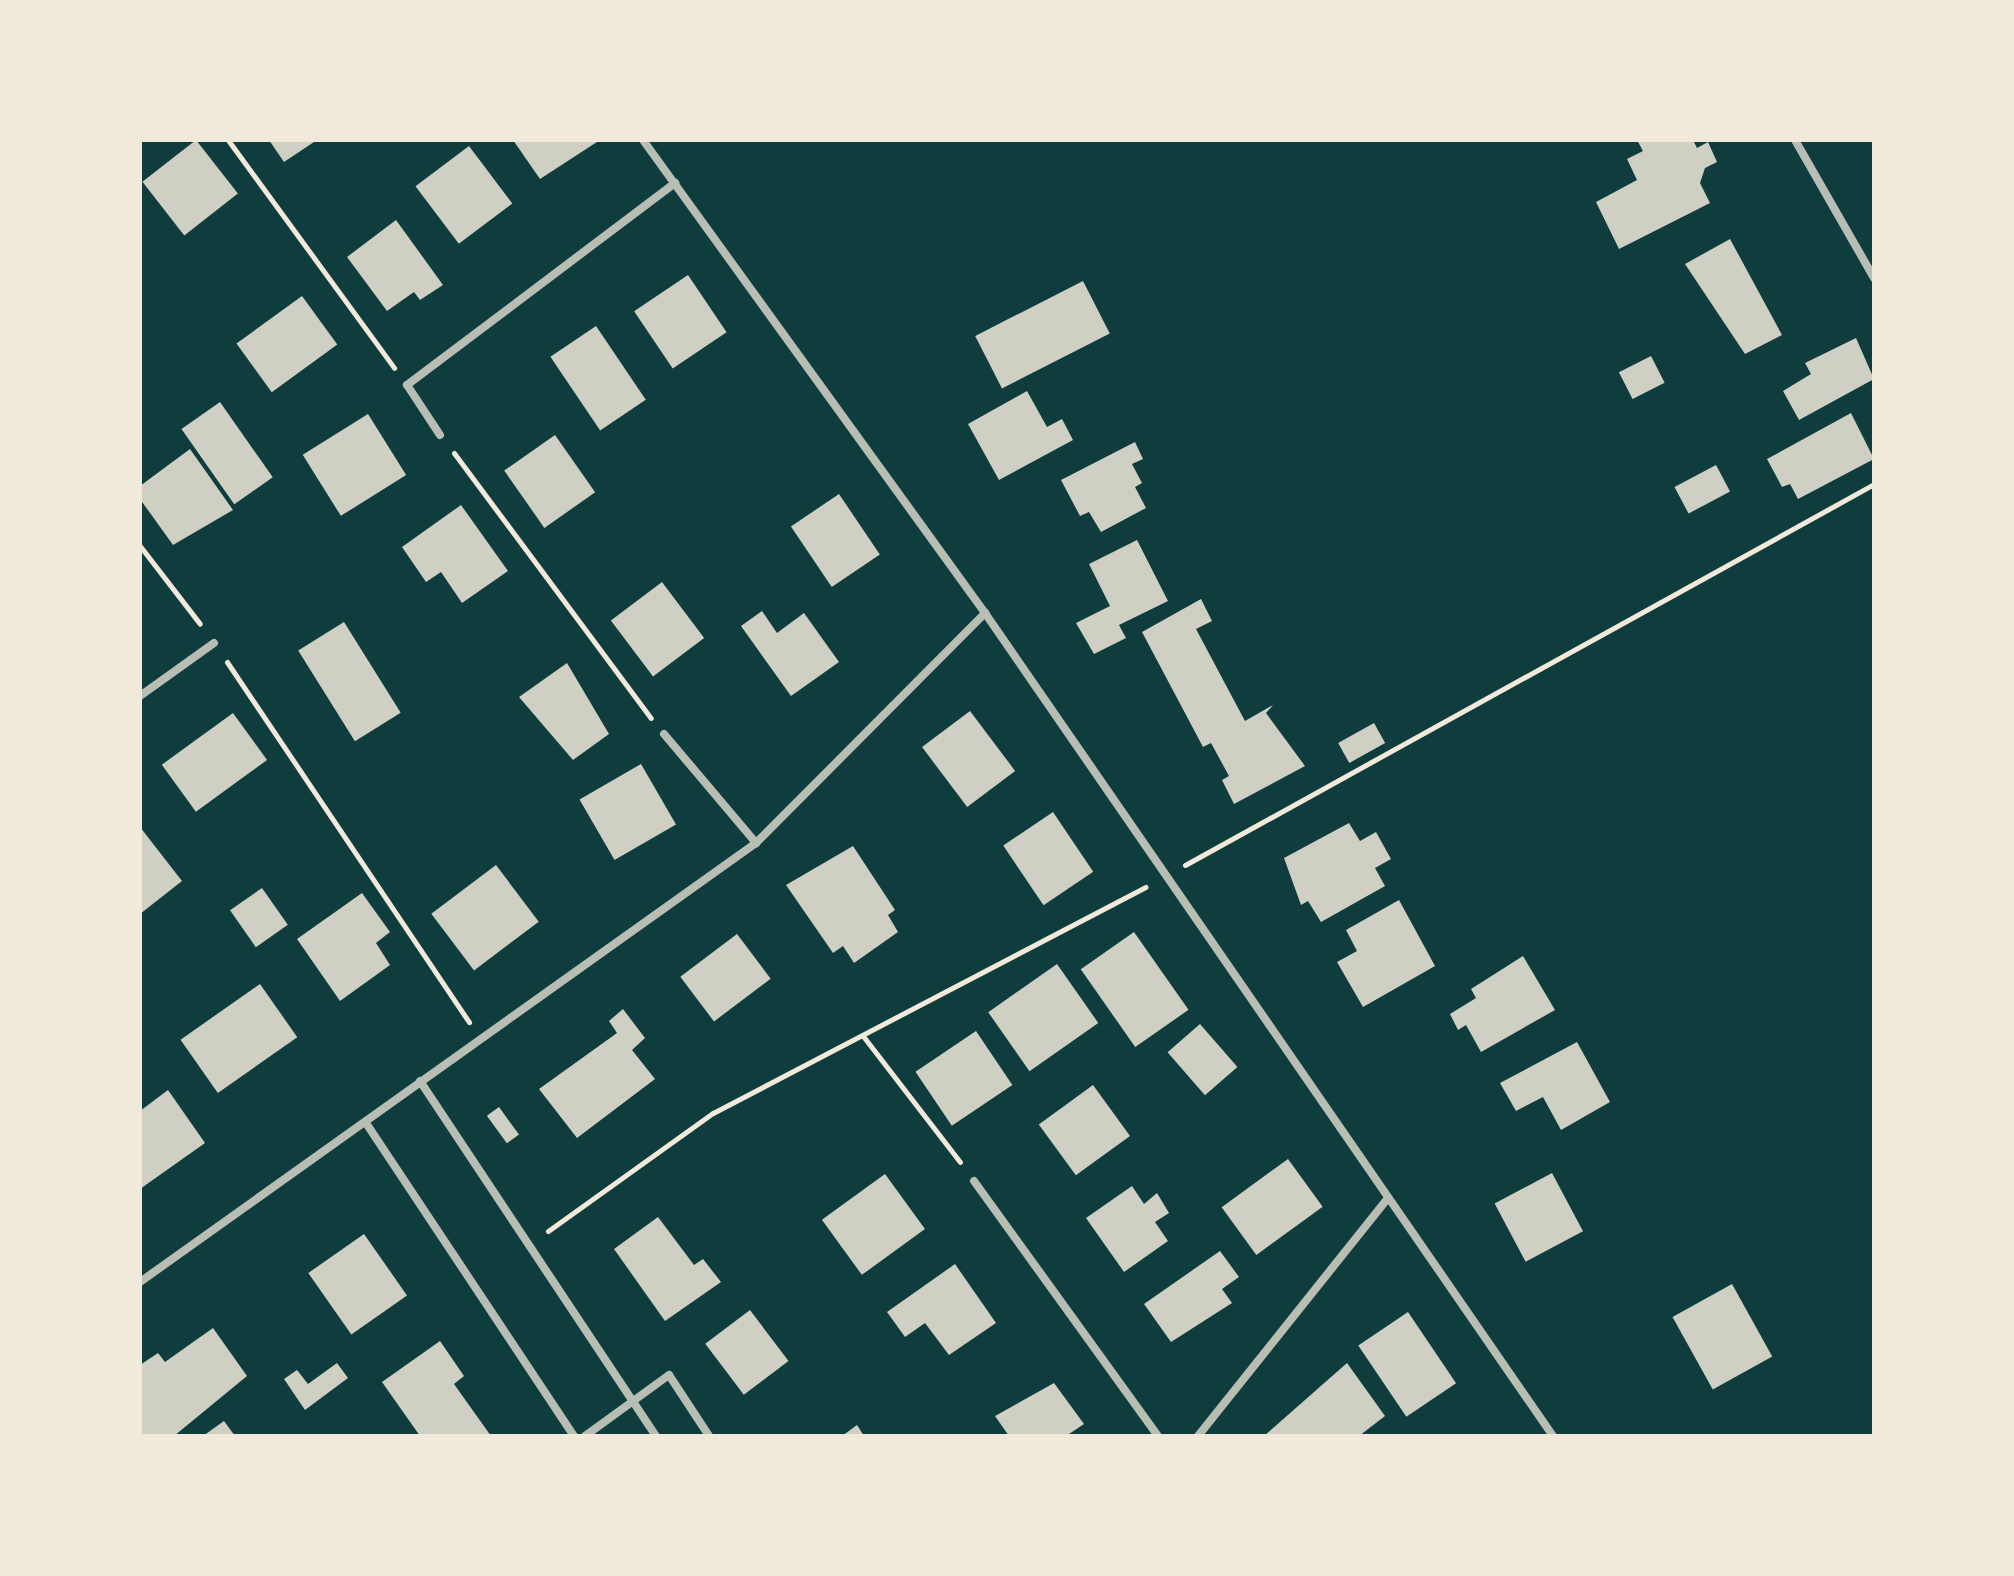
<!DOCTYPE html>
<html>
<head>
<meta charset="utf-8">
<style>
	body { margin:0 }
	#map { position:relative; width:2014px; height:1576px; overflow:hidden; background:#0f3d3e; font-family:Arial,sans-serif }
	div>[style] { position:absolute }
	.building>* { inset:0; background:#cfcfc3; transform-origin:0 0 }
	.path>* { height:5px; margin:-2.5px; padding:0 2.5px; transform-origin:2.5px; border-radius:2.5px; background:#f1e9da }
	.minor>* { height:8px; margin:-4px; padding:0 4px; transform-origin:4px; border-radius:4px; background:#b8beb3 }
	span { translate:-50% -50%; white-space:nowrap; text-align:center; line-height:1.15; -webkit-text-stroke:6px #f1e9da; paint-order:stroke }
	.frame { position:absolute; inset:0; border:142px solid #f1e9da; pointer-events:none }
</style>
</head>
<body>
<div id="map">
	<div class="building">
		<div style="left:196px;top:140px;width:68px;height:68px;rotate:52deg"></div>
		<div style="clip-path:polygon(269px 140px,317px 140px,284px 162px)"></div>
		<div style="clip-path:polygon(513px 140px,600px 140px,540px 179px)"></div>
		<div style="clip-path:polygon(1637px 140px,1693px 140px,1697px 148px,1708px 142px,1717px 162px,1705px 168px,1700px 183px,1710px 203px,1619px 249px,1596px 202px,1637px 180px,1627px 159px,1643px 151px)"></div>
		<div style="left:469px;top:146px;width:72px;height:67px;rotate:53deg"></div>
		<div style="clip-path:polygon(396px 220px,443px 285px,420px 300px,414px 292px,387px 311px,347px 257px)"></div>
		<div style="clip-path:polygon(1730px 239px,1782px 335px,1745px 354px,1685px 264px)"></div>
		<div style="left:688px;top:275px;width:69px;height:65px;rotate:56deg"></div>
		<div style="left:1083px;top:281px;width:59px;height:121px;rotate:63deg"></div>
		<div style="left:302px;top:296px;width:60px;height:81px;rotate:54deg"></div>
		<div style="left:596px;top:326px;width:89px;height:55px;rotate:56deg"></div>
		<div style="clip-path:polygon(1856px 338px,1874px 379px,1799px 420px,1783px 391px,1811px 374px,1805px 363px)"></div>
		<div style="left:1651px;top:356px;width:30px;height:36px;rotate:63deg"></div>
		<div style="clip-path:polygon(1027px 391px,1047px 427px,1062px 419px,1073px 440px,999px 480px,968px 424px)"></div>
		<div style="left:220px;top:402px;width:92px;height:47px;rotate:55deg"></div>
		<div style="clip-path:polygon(1851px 413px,1874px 459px,1798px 499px,1790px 484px,1782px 487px,1767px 459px)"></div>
		<div style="left:368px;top:414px;width:72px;height:77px;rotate:58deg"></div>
		<div style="left:555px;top:435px;width:70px;height:62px;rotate:55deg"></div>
		<div style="clip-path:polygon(1135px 442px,1143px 459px,1132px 464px,1142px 483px,1135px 487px,1146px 508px,1101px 532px,1089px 512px,1080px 516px,1061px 480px)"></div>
		<div style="clip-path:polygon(190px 449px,233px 510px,173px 545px,140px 499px,140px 486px)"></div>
		<div style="left:1716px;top:465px;width:30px;height:47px;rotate:62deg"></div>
		<div style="left:839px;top:494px;width:73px;height:58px;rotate:56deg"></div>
		<div style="clip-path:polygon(461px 505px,508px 571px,462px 603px,441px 572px,426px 582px,402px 547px)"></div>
		<div style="clip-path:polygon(1137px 540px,1168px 601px,1119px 625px,1126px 638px,1094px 654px,1076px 623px,1110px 606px,1089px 564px)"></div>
		<div style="left:662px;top:582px;width:70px;height:64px;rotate:53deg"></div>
		<div style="clip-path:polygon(1201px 599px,1212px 621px,1196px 629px,1245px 721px,1273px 705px,1266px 713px,1305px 766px,1234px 804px,1222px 780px,1229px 776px,1211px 743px,1203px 747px,1142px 632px)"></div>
		<div style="clip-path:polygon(762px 611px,777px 633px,804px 613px,839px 662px,791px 696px,741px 626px)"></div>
		<div style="left:344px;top:622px;width:107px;height:54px;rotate:58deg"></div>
		<div style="clip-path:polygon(567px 663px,609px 734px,573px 760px,519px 697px)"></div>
		<div style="left:970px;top:711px;width:75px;height:60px;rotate:53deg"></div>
		<div style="left:233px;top:713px;width:58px;height:88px;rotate:54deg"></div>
		<div style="left:1374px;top:723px;width:23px;height:41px;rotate:61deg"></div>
		<div style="left:641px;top:764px;width:70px;height:71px;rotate:60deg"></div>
		<div style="left:1053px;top:812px;width:72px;height:60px;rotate:56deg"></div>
		<div style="clip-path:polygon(1349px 823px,1360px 841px,1376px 832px,1391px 859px,1375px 868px,1385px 886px,1321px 922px,1308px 901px,1301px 905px,1284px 858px)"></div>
		<div style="clip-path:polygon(140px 827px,182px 881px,140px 914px)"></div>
		<div style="clip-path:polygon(853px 846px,895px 910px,888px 915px,898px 932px,854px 963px,843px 946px,833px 953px,786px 885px)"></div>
		<div style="left:496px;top:865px;width:71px;height:81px;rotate:53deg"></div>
		<div style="left:262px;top:888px;width:45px;height:39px;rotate:55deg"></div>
		<div style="clip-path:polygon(362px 893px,390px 932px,376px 943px,390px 965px,340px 1001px,297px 939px)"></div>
		<div style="clip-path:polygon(1399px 900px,1435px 966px,1363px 1007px,1337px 962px,1357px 951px,1346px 930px)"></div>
		<div style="left:1134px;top:932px;width:95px;height:65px;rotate:55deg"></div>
		<div style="left:737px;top:934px;width:56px;height:71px;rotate:53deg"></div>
		<div style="clip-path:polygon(1523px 956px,1555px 1010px,1481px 1052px,1466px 1025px,1458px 1030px,1450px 1014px,1476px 998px,1471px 989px)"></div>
		<div style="left:1057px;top:964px;width:72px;height:84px;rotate:55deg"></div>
		<div style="left:260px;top:984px;width:65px;height:97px;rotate:55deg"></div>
		<div style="clip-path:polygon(623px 1009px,645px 1038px,632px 1050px,655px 1079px,577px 1138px,539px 1089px,617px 1033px,609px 1021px)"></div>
		<div style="left:1200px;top:1024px;width:57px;height:43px;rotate:49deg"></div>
		<div style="left:976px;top:1031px;width:65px;height:73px;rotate:56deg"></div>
		<div style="clip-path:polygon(1577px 1042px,1610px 1102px,1561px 1130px,1543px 1097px,1516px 1111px,1500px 1083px)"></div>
		<div style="left:1093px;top:1085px;width:63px;height:67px;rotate:54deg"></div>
		<div style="clip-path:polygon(168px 1090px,205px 1143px,140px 1189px,140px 1111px)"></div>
		<div style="left:499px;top:1107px;width:34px;height:15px;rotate:54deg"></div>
		<div style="left:1288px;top:1159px;width:59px;height:82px;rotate:54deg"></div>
		<div style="left:1552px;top:1173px;width:66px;height:65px;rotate:62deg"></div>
		<div style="left:885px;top:1174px;width:68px;height:78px;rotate:54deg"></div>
		<div style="clip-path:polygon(1132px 1186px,1144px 1204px,1157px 1193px,1169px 1213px,1155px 1222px,1168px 1241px,1124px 1272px,1086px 1218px)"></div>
		<div style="clip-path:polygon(658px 1217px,694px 1265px,703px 1259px,721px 1282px,665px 1321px,614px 1249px)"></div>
		<div style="left:364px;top:1234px;width:75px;height:68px;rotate:55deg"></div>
		<div style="clip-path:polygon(1220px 1251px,1239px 1277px,1222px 1289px,1232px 1303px,1171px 1342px,1144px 1304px)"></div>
		<div style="clip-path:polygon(955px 1264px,996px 1323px,949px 1355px,925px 1323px,905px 1337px,887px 1312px)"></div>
		<div style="left:1732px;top:1284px;width:83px;height:68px;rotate:61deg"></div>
		<div style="left:750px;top:1310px;width:64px;height:56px;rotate:53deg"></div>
		<div style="left:1408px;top:1312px;width:86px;height:60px;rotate:56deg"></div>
		<div style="clip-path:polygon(213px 1328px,247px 1376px,174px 1436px,140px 1436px,140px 1365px,158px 1353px,165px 1362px)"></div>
		<div style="clip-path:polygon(440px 1341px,464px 1376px,454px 1384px,491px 1436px,420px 1436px,382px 1382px)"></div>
		<div style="clip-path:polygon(337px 1363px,348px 1378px,305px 1410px,284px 1379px,297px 1370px,308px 1384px)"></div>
		<div style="clip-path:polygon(1347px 1363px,1385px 1416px,1359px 1436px,1264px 1436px)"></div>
		<div style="clip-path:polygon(1054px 1383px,1084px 1424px,1066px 1436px,1009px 1436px,995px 1416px)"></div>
		<div style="clip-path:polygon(224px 1421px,235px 1436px,203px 1436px)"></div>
		<div style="clip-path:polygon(857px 1425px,864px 1436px,842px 1436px)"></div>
	</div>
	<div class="path">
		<div style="left:228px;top:140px;width:282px;rotate:53.9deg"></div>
		<div style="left:454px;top:453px;width:330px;rotate:53.4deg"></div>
		<div style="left:140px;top:546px;width:98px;rotate:52.4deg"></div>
		<div style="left:227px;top:662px;width:434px;rotate:56.1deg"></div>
		<div style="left:1185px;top:865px;width:787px;rotate:-28.94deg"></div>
		<div style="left:863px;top:1036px;width:159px;rotate:52.4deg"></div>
		<div style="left:548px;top:1231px;width:203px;rotate:-35.6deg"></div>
		<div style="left:713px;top:1113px;width:488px;rotate:-27.6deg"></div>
	</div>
	<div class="minor">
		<div style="left:643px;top:140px;width:584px;rotate:54.13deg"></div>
		<div style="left:985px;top:613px;width:1000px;rotate:55.39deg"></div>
		<div style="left:1795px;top:140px;width:159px;rotate:60.2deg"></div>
		<div style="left:440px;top:435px;width:60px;rotate:-123.4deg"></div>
		<div style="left:407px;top:385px;width:336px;rotate:-37deg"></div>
		<div style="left:140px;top:696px;width:91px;rotate:-35.6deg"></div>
		<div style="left:664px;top:734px;width:143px;rotate:49.8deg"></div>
		<div style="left:420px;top:1081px;width:426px;rotate:56.4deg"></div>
		<div style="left:366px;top:1123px;width:376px;rotate:56.4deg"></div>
		<div style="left:974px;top:1181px;width:314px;rotate:54.2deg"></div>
		<div style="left:140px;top:1282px;width:756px;rotate:-35.48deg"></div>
		<div style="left:756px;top:843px;width:325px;rotate:-45.1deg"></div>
		<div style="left:585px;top:1436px;width:104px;rotate:-36deg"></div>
		<div style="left:669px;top:1375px;width:73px;rotate:56.7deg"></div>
		<div style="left:1198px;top:1436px;width:303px;rotate:-51.4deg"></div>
	</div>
	<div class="frame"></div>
</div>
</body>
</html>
